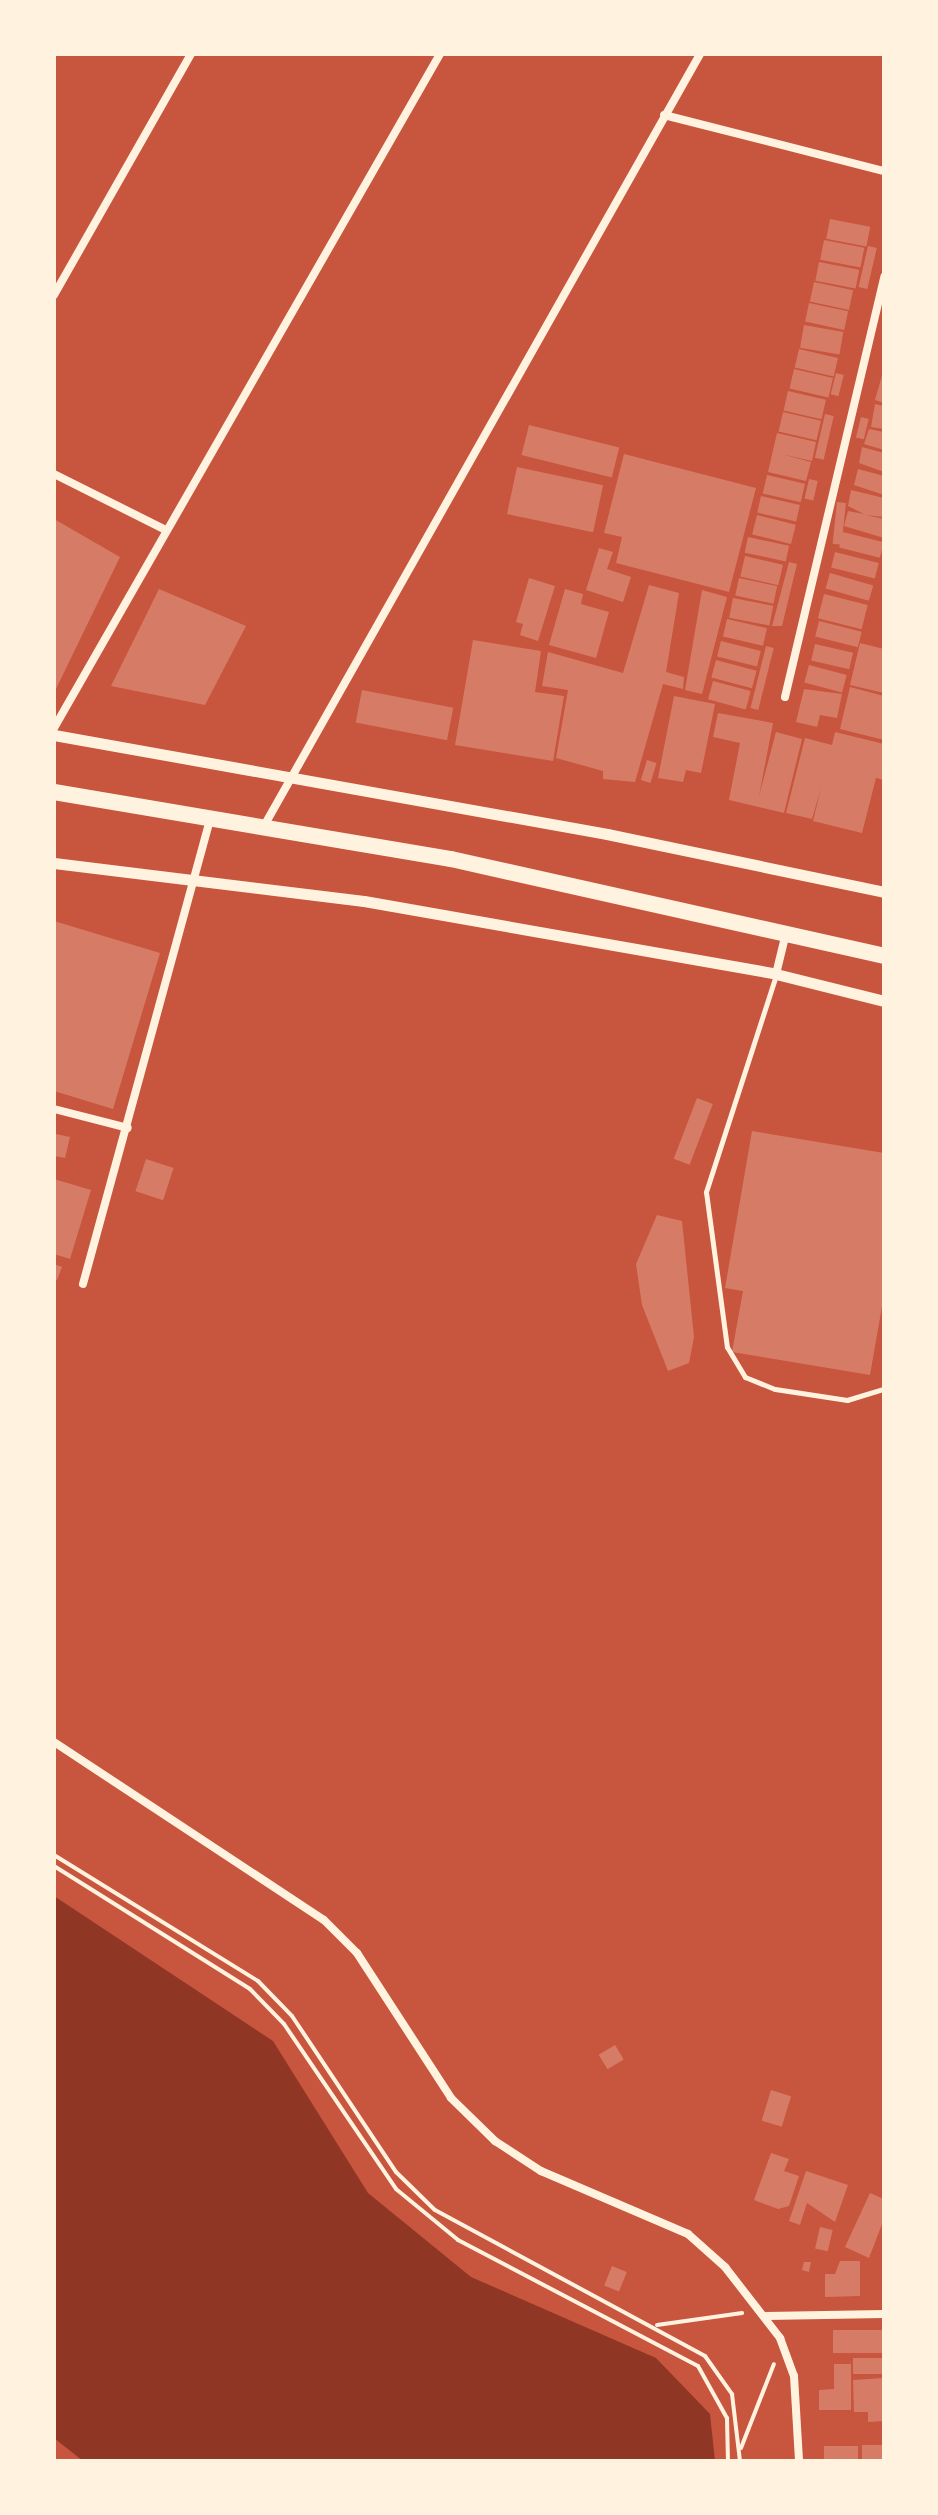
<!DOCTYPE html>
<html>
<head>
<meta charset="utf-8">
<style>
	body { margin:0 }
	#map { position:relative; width:938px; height:2515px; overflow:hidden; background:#c8553d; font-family:"DM Sans",sans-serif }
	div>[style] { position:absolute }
	.water>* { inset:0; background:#8f3625 }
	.building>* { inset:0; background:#d67c66; transform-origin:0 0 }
	.path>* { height:4px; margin:-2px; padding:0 2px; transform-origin:2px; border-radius:2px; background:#fff3e0 }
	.service>* { height:5px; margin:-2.5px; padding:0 2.5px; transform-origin:2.5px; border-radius:2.5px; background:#fff3e0 }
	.minor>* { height:8px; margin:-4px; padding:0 4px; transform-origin:4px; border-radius:4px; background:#fff3e0 }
	.tertiary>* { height:11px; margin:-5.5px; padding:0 5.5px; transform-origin:5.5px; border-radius:5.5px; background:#fff3e0 }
	.trunk>* { height:16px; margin:-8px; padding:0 8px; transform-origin:8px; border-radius:8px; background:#fff3e0 }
	span { translate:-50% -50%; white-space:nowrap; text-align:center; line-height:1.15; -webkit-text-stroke:8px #fff3e0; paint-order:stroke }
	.frame { position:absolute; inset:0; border:56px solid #fff3e0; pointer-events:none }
</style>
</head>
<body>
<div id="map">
	<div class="water">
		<div style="clip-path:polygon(54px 1896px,273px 2041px,368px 2193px,471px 2277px,656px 2358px,710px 2414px,715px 2461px,83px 2461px,54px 2438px)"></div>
	</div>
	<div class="building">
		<div style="left:830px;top:219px;width:41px;height:20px;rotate:11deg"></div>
		<div style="left:824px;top:240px;width:41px;height:20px;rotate:11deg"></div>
		<div style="left:868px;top:246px;width:9px;height:42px;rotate:13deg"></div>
		<div style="left:819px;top:262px;width:41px;height:19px;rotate:11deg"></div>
		<div style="left:814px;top:282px;width:40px;height:20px;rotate:12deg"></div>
		<div style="left:809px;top:303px;width:40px;height:19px;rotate:12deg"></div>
		<div style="left:804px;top:325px;width:40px;height:23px;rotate:10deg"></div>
		<div style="left:799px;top:349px;width:40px;height:19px;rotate:13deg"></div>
		<div style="left:794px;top:369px;width:40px;height:20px;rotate:13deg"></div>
		<div style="clip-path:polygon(883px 372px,884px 372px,884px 403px,875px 400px)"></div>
		<div style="left:836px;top:373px;width:8px;height:22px;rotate:14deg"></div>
		<div style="left:788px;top:391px;width:39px;height:20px;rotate:13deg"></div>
		<div style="clip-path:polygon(875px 404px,884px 406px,884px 429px,871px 427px)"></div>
		<div style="left:783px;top:412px;width:39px;height:20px;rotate:13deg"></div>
		<div style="left:825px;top:414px;width:9px;height:45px;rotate:13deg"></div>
		<div style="left:861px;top:417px;width:8px;height:21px;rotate:14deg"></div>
		<div style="left:529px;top:425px;width:93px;height:31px;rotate:14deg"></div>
		<div style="clip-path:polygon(869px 429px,884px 432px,884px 450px,864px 444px)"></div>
		<div style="clip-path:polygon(777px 433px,816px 442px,812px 461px,781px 454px,811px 462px,806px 481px,768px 472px)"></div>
		<div style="clip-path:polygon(862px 447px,884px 453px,884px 472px,859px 463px)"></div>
		<div style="clip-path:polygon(624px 454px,756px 488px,729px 592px,616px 563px,622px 537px,604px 533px)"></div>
		<div style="left:517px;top:467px;width:88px;height:48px;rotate:12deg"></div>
		<div style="clip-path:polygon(858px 469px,884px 476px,884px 495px,854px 485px)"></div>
		<div style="left:767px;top:475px;width:39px;height:19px;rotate:13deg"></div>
		<div style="left:809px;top:479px;width:9px;height:20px;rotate:13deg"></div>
		<div style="clip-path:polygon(851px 490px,884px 498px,884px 517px,866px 515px,884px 519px,884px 538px,844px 526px,848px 511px,864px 514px,848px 506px)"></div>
		<div style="left:761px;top:496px;width:40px;height:17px;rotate:13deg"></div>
		<div style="left:837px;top:502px;width:9px;height:42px;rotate:6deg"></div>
		<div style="left:757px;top:515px;width:40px;height:20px;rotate:14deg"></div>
		<div style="clip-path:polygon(54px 519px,120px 557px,54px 693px)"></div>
		<div style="left:843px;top:532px;width:42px;height:16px;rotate:14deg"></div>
		<div style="left:748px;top:537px;width:42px;height:16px;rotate:12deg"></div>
		<div style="clip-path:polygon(599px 548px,613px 552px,607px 569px,631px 577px,623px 602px,586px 590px)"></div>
		<div style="left:835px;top:552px;width:45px;height:16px;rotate:14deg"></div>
		<div style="left:745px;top:556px;width:39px;height:21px;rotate:13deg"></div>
		<div style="clip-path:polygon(789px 562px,797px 564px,782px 626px,772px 626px)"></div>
		<div style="left:830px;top:573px;width:45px;height:16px;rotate:16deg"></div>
		<div style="clip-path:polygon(529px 578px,555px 586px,538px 641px,520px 635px,523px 624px,516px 622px)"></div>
		<div style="left:739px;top:578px;width:39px;height:18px;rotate:12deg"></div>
		<div style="clip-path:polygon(649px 585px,679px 593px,666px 672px,684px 677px,683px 689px,663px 684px,635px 782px,603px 779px,603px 771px,556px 758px,568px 690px,542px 686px,548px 652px,623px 673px)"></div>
		<div style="clip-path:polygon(159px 589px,246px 626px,205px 705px,111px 686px)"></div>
		<div style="clip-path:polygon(565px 589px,583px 594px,581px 604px,609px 612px,596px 658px,549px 645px)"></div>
		<div style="clip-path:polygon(702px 590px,727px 597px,702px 694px,685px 690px)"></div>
		<div style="left:824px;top:594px;width:45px;height:25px;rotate:14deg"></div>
		<div style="left:733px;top:598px;width:41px;height:20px;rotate:11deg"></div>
		<div style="left:727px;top:619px;width:41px;height:18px;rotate:13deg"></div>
		<div style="left:819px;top:621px;width:44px;height:16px;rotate:14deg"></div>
		<div style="clip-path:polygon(473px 640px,541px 651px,535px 692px,564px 696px,553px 761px,455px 745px)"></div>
		<div style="left:721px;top:641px;width:41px;height:16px;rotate:14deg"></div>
		<div style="clip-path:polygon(860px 643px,884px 649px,884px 693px,850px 685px)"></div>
		<div style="left:815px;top:644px;width:39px;height:17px;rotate:13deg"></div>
		<div style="left:766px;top:646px;width:8px;height:64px;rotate:14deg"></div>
		<div style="left:716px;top:660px;width:42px;height:18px;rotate:15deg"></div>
		<div style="left:809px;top:665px;width:39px;height:18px;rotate:15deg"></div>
		<div style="left:713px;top:681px;width:39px;height:19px;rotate:15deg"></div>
		<div style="clip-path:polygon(850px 687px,884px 696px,884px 740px,840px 729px)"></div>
		<div style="clip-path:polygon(804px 689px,842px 694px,837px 718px,820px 715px,817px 727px,796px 722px)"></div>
		<div style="left:362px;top:690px;width:93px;height:33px;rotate:11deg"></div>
		<div style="clip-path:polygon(674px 696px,715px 704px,701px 773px,686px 770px,683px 782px,658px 778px)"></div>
		<div style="clip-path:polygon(718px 713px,773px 723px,759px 796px,776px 732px,802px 739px,784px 813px,729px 800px,740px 743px,713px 737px)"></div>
		<div style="clip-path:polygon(835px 732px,884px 744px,884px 780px,876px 778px,862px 833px,813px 821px,821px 788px,812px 819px,786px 813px,805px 738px,832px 745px)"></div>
		<div style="left:647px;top:760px;width:10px;height:21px;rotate:17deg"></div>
		<div style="clip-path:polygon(54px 921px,160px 953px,113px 1109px,54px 1091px)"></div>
		<div style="left:697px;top:1098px;width:17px;height:65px;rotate:21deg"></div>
		<div style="clip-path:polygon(752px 1131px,884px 1153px,884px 1295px,870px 1375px,732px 1352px,743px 1291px,725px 1288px)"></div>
		<div style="clip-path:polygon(56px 1134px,70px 1137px,65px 1158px,54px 1156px)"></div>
		<div style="left:146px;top:1159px;width:29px;height:34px;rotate:18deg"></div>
		<div style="clip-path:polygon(54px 1179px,91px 1190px,70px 1259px,54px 1254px)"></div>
		<div style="clip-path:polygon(657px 1215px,682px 1221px,694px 1337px,689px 1363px,668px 1371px,642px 1305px,636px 1264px)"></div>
		<div style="clip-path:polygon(54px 1264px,62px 1267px,57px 1280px,54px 1279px)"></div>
		<div style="left:615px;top:2045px;width:17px;height:19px;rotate:59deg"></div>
		<div style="left:771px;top:2090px;width:21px;height:32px;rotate:17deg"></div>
		<div style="clip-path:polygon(771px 2153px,789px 2159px,784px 2171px,799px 2176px,789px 2206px,778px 2209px,754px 2200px)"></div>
		<div style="clip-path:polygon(806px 2171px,848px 2185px,835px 2222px,807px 2203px,800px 2225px,789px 2221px)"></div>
		<div style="clip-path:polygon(870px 2193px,884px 2199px,884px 2219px,869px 2258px,845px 2247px)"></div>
		<div style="left:820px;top:2227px;width:13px;height:22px;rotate:13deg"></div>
		<div style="clip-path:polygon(840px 2261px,860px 2261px,860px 2296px,825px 2297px,825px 2274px,835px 2274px)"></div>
		<div style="clip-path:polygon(804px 2262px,811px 2262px,809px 2272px,802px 2270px)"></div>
		<div style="left:612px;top:2266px;width:16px;height:21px;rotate:22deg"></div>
		<div style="left:884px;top:2330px;width:23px;height:51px;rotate:90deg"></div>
		<div style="left:884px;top:2358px;width:16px;height:31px;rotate:90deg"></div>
		<div style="clip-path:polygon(834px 2364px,851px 2364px,851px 2410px,819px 2410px,819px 2390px,834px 2389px)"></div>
		<div style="clip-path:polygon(884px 2378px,884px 2421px,868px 2422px,868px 2412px,854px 2412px,853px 2380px)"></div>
		<div style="left:862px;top:2445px;width:22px;height:16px"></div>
		<div style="left:824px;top:2446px;width:34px;height:15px"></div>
	</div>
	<div class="path">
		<div style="left:54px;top:1855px;width:240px;rotate:31.7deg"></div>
		<div style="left:258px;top:1981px;width:49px;rotate:45.8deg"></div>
		<div style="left:292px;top:2016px;width:187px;rotate:56.3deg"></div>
		<div style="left:396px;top:2172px;width:54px;rotate:44.3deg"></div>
		<div style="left:435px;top:2210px;width:307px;rotate:28.4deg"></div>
		<div style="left:705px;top:2356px;width:47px;rotate:54.6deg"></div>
		<div style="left:732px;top:2394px;width:67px;rotate:83.2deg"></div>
		<div style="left:54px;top:1866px;width:231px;rotate:32.1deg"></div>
		<div style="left:250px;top:1989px;width:49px;rotate:45.8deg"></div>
		<div style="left:284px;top:2024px;width:199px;rotate:55.8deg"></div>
		<div style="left:396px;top:2189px;width:80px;rotate:39.4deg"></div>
		<div style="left:458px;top:2240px;width:271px;rotate:27.7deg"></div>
		<div style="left:698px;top:2366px;width:60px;rotate:60.9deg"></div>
		<div style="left:727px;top:2418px;width:43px;rotate:88.7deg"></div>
		<div style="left:657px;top:2325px;width:86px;rotate:-8deg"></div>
		<div style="left:741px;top:2448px;width:90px;rotate:-68.6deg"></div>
	</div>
	<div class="service">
		<div style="left:776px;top:975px;width:228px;rotate:107.9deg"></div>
		<div style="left:706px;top:1192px;width:156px;rotate:82.3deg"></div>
		<div style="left:727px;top:1347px;width:35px;rotate:59deg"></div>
		<div style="left:745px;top:1377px;width:32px;rotate:22deg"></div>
		<div style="left:775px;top:1389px;width:73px;rotate:8.7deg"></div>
		<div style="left:847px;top:1400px;width:39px;rotate:-17deg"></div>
	</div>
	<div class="minor">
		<div style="left:664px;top:115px;width:227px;rotate:14.3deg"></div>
		<div style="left:54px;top:295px;width:277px;rotate:-60.4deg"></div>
		<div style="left:54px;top:474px;width:123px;rotate:26.6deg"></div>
		<div style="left:785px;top:697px;width:432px;rotate:-76.7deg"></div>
		<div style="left:54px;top:728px;width:777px;rotate:-60.2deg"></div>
		<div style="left:264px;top:826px;width:887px;rotate:-60.54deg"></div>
		<div style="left:776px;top:974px;width:42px;rotate:-76.3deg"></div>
		<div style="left:54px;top:1109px;width:76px;rotate:14.4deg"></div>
		<div style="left:83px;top:1284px;width:481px;rotate:-74.7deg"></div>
		<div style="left:54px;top:1742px;width:323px;rotate:33.4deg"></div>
		<div style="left:324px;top:1920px;width:47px;rotate:45deg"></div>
		<div style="left:357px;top:1953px;width:173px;rotate:57deg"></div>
		<div style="left:451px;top:2098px;width:62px;rotate:44.3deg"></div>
		<div style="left:495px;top:2141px;width:55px;rotate:33.1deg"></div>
		<div style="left:541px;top:2171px;width:160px;rotate:23.2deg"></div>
		<div style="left:688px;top:2234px;width:50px;rotate:41.7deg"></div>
		<div style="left:725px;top:2267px;width:90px;rotate:52.2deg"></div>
		<div style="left:780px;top:2338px;width:40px;rotate:69.8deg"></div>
		<div style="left:794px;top:2376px;width:85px;rotate:86.6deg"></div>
		<div style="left:766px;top:2316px;width:118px;rotate:-1deg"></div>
	</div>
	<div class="tertiary">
		<div style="left:54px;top:735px;width:562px;rotate:10.15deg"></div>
		<div style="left:607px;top:834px;width:283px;rotate:11.8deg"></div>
		<div style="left:54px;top:863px;width:312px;rotate:7deg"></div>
		<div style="left:364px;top:901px;width:418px;rotate:10deg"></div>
		<div style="left:776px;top:974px;width:111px;rotate:14deg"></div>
	</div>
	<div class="trunk">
		<div style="left:54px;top:792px;width:403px;rotate:9.6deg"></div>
		<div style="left:451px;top:859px;width:444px;rotate:12.6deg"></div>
	</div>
	<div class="frame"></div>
</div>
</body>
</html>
